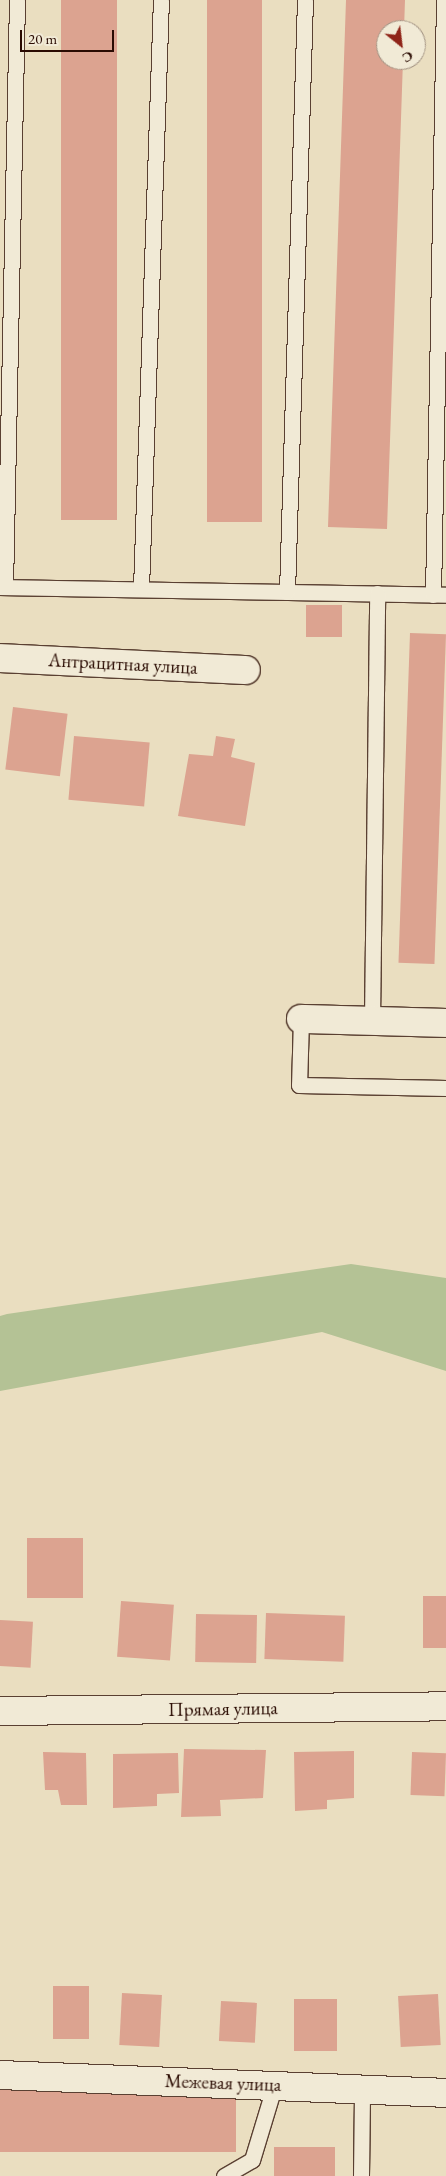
<!DOCTYPE html>
<html>
<head>
<meta charset="utf-8">
<style>
	body { margin:0 }
	#map { position:relative; width:446px; height:2176px; overflow:hidden; background:#eadec0; font-family:"EB Garamond",serif }
	div>[style] { position:absolute }
	.green>* { inset:0; background:#b4c295 }
	.building>* { inset:0; background:#dca390; transform-origin:0 0 }
	.roads { filter:drop-shadow(1px 0 #5a4032) drop-shadow(-1px 0 #5a4032) drop-shadow(0 1px #5a4032) drop-shadow(0 -1px #5a4032) }
	.service>* { height:15px; margin:-7.5px; padding:0 7.5px; transform-origin:7.5px; border-radius:7.5px; background:#f1ead6 }
	.minor>* { height:28px; margin:-14px; padding:0 14px; transform-origin:14px; border-radius:14px; background:#f1ead6 }
	span { translate:-50% -50%; white-space:nowrap; text-align:center; line-height:1.15; -webkit-text-stroke:4px #f1ead6; paint-order:stroke }
	.street-label { font-size:19px; color:#2a0b02 }
	.north { position:absolute; left:376px; top:20px; width:50px; height:50px; box-sizing:border-box; background:#f1ead6; border:1px solid #a19181; border-radius:50%; rotate:151deg; font-size:14px; font-weight:700; line-height:20px; text-align:center; color:#2a0b02 }
	.north::after { content:''; display:block; margin:auto; width:18px; height:22px; background:#8f2418; clip-path:polygon(50% 0,100% 100%,50% 72%,0 100%) }
	.scale { position:absolute; left:20px; top:30px; width:94px; height:22px; box-sizing:border-box; border:2px solid #2a0b02; border-top:0; padding-left:6px; font-size:15px; line-height:18px; white-space:nowrap; color:#2a0b02; -webkit-text-stroke:4px #f1ead6; paint-order:stroke }
</style>
</head>
<body>
<div id="map">
	<div class="green">
		<div style="clip-path:polygon(351px 1264px,446px 1278px,446px 1371px,322px 1332px,0 1391px,0 1316px,7px 1314px)"></div>
	</div>
	<div class="building">
		<div style="left:61px;top:0;width:56px;height:520px"></div>
		<div style="left:207px;top:0;width:55px;height:522px"></div>
		<div style="clip-path:polygon(346px 0,405px 0,404px 30px,386px 30px,386px 60px,403px 60px,387px 529px,328px 527px)"></div>
		<div style="left:306px;top:605px;width:36px;height:32px"></div>
		<div style="left:410px;top:633px;width:36px;height:330px;rotate:2deg"></div>
		<div style="left:13px;top:707px;width:55px;height:63px;rotate:7deg"></div>
		<div style="left:74px;top:736px;width:76px;height:64px;rotate:5deg"></div>
		<div style="clip-path:polygon(216px 736px,235px 739px,231px 757px,255px 763px,245px 826px,178px 816px,189px 754px,213px 756px)"></div>
		<div style="left:83px;top:1538px;width:60px;height:56px;rotate:90deg"></div>
		<div style="left:423px;top:1596px;width:23px;height:52px"></div>
		<div style="left:121px;top:1601px;width:53px;height:56px;rotate:4deg"></div>
		<div style="left:266px;top:1613px;width:79px;height:46px;rotate:2deg"></div>
		<div style="left:196px;top:1614px;width:61px;height:48px;rotate:1deg"></div>
		<div style="left:0;top:1620px;width:33px;height:46px;rotate:3deg"></div>
		<div style="clip-path:polygon(184px 1749px,266px 1750px,263px 1798px,220px 1800px,221px 1816px,181px 1817px)"></div>
		<div style="clip-path:polygon(354px 1751px,354px 1798px,327px 1800px,327px 1809px,295px 1811px,294px 1752px)"></div>
		<div style="clip-path:polygon(43px 1752px,86px 1753px,87px 1805px,61px 1805px,58px 1790px,45px 1790px)"></div>
		<div style="left:412px;top:1752px;width:34px;height:43px;rotate:2deg"></div>
		<div style="clip-path:polygon(178px 1753px,179px 1793px,157px 1794px,157px 1806px,113px 1808px,113px 1754px)"></div>
		<div style="left:53px;top:1986px;width:36px;height:53px"></div>
		<div style="left:122px;top:1993px;width:40px;height:52px;rotate:3deg"></div>
		<div style="left:438px;top:1994px;width:51px;height:40px;rotate:87deg"></div>
		<div style="left:294px;top:1999px;width:43px;height:52px"></div>
		<div style="left:221px;top:2001px;width:36px;height:40px;rotate:3deg"></div>
		<div style="left:0;top:2089px;width:236px;height:63px"></div>
		<div style="left:274px;top:2147px;width:61px;height:29px"></div>
	</div>
	<div class="roads">
		<div class="service">
			<div style="left:0;top:587px;width:446px;rotate:1deg"></div>
			<div style="left:5px;top:587px;width:587px;rotate:-88.83deg"></div>
			<div style="left:141px;top:589px;width:589px;rotate:-88.06deg"></div>
			<div style="left:287px;top:592px;width:592px;rotate:-88.26deg"></div>
			<div style="left:433px;top:595px;width:595px;rotate:-88.94deg"></div>
			<div style="left:301px;top:1019px;width:66px;rotate:91.7deg"></div>
			<div style="left:299px;top:1085px;width:147px;rotate:1.2deg"></div>
			<div style="left:372px;top:1021px;width:428px;rotate:-89.3deg"></div>
			<div style="left:224px;top:2176px;width:32px;rotate:-30deg"></div>
			<div style="left:252px;top:2160px;width:79px;rotate:-73.2deg"></div>
			<div style="left:361px;top:2176px;width:85px;rotate:-89.3deg"></div>
		</div>
		<div class="minor">
			<div style="left:0;top:658px;width:246px;rotate:2.8deg"></div>
			<div style="left:301px;top:1019px;width:145px;rotate:1.6deg"></div>
			<div style="left:0;top:1711px;width:446px;rotate:-0.6deg"></div>
			<div style="left:0;top:2075px;width:446px;rotate:2.3deg"></div>
		</div>
	</div>
	<div class="street-label">
		<span style="left:123px;top:664px;rotate:3deg">Антрацитная улица</span>
		<span style="left:223px;top:1709px;rotate:-1deg">Прямая улица</span>
		<span style="left:223px;top:2083px;rotate:2deg">Межевая улица</span>
	</div>
	<div class="north">С</div>
	<div class="scale">20 m</div>
</div>
</body>
</html>
